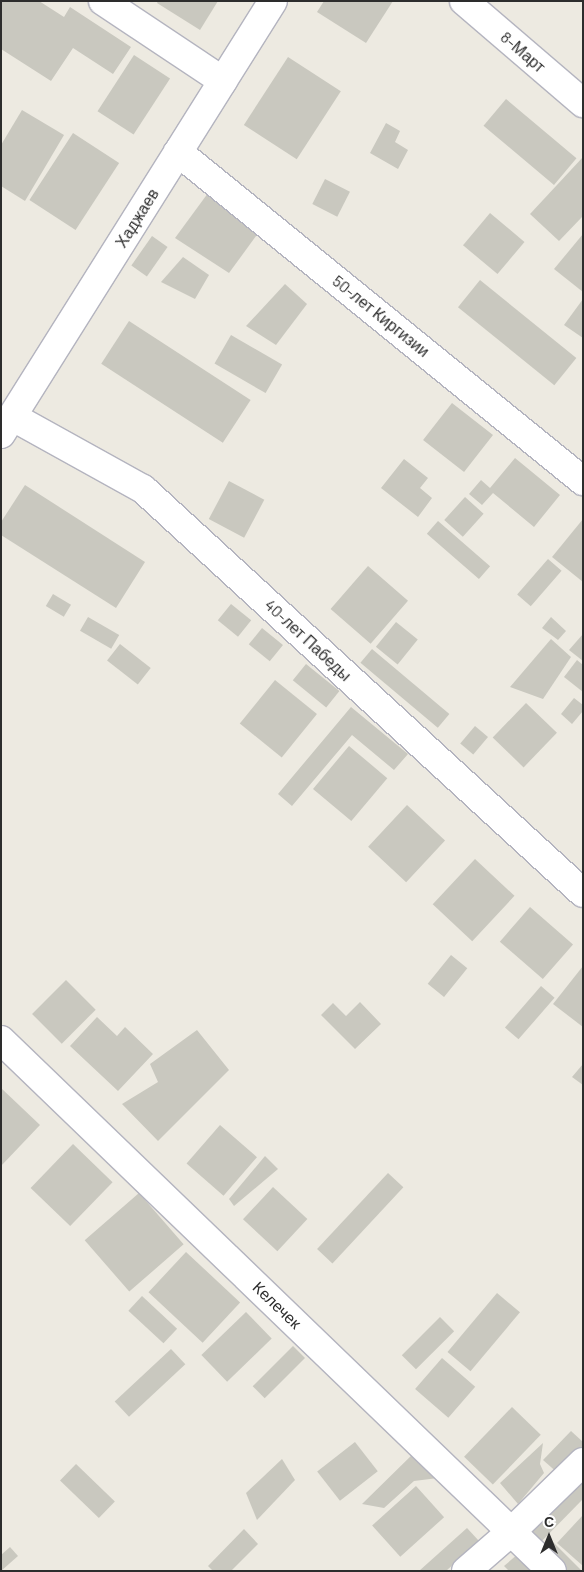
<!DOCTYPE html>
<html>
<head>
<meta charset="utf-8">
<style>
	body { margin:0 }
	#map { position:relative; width:584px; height:1572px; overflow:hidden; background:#edeae1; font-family:Barlow,sans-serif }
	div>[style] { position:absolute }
	.building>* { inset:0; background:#c9c8bf; transform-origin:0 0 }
	.roads { filter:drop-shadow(1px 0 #b4b4bf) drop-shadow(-1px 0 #b4b4bf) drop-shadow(0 1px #b4b4bf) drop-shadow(0 -1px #b4b4bf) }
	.minor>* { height:28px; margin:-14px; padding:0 14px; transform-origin:14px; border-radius:14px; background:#fff }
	span { translate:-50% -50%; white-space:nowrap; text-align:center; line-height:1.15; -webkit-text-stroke:5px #fff; paint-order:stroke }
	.street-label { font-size:16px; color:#2d2d2d }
	.frame { position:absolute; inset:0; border:2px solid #2d2d2d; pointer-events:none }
	.north { position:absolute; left:524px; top:1512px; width:50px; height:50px; -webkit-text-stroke:4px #fff; paint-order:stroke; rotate:0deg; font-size:14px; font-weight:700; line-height:20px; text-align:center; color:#2d2d2d }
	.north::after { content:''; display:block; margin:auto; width:18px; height:22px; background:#2d2d2d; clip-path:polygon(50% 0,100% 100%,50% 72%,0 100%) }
</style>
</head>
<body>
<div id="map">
	<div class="building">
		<div style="clip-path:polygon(1px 1px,39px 1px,64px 17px,70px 7px,131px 47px,113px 74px,73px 48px,51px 81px,1px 49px)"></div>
		<div style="clip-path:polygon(158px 1px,218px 1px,200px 30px,157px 3px)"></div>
		<div style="clip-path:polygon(324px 1px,393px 1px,366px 43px,317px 12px)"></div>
		<div style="left:134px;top:55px;width:43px;height:67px;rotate:33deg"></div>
		<div style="left:288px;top:57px;width:63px;height:81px;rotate:33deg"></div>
		<div style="left:506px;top:99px;width:92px;height:35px;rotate:40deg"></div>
		<div style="clip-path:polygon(22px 110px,64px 135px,25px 201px,1px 186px,1px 145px)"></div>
		<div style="clip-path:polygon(386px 123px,400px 131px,395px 142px,408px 150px,398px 169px,370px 153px)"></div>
		<div style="left:73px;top:133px;width:55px;height:80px;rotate:33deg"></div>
		<div style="clip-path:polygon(583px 157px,583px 216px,559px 241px,530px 214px)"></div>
		<div style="left:325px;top:179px;width:28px;height:28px;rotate:27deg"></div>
		<div style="clip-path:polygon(211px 189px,259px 232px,229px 273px,175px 238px)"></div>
		<div style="left:490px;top:213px;width:45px;height:42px;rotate:40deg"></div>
		<div style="clip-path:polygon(583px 234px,583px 292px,554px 269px)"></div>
		<div style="left:152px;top:236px;width:19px;height:36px;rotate:35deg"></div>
		<div style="clip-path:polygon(183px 257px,209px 275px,195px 299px,161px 282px)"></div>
		<div style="left:480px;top:280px;width:124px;height:35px;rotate:39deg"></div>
		<div style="clip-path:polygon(285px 284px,307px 304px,276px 345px,246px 326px)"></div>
		<div style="clip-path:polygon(583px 299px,583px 338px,564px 325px)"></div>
		<div style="left:129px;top:321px;width:145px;height:51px;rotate:33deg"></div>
		<div style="left:231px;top:335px;width:59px;height:33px;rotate:30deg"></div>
		<div style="left:452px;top:403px;width:52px;height:47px;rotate:38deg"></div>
		<div style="clip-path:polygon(515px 458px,560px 495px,534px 527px,493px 493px,482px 505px,469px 494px,481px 480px,490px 488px)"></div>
		<div style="clip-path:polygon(404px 459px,428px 478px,420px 488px,432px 498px,418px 517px,381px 488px)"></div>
		<div style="left:229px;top:481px;width:40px;height:43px;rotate:28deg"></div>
		<div style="clip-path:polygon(25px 485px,145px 562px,116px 608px,1px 535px,1px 522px)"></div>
		<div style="left:465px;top:497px;width:25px;height:31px;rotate:42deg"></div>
		<div style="clip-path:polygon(583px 519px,583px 582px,552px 557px)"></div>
		<div style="left:438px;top:521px;width:69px;height:17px;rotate:41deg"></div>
		<div style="left:548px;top:559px;width:18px;height:47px;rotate:41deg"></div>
		<div style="left:368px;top:566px;width:53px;height:57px;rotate:41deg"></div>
		<div style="left:53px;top:594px;width:21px;height:14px;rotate:31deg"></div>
		<div style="left:231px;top:604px;width:26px;height:21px;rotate:39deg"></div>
		<div style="left:88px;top:617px;width:36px;height:16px;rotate:30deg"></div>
		<div style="clip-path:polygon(551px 617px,566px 631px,558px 640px,542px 628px)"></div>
		<div style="left:396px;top:622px;width:28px;height:32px;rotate:39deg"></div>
		<div style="left:262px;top:628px;width:27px;height:21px;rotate:39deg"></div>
		<div style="clip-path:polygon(583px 634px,583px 661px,569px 650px)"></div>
		<div style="clip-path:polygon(551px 639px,571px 657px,543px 699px,510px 687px)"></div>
		<div style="left:120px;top:644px;width:39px;height:21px;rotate:38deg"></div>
		<div style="left:372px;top:649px;width:101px;height:18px;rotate:40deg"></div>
		<div style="clip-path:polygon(577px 660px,583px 665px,583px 692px,564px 677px)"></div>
		<div style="left:306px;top:664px;width:43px;height:21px;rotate:39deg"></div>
		<div style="left:275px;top:680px;width:54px;height:56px;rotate:39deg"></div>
		<div style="clip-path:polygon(574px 698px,583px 705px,583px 711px,572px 724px,561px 714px)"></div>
		<div style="left:526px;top:703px;width:43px;height:48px;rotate:44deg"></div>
		<div style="clip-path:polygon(351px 707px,408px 754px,394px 770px,352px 735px,292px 806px,278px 794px)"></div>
		<div style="left:475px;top:726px;width:17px;height:23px;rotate:40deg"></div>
		<div style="left:349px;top:746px;width:50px;height:56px;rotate:40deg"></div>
		<div style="left:407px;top:805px;width:52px;height:57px;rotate:43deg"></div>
		<div style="left:475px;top:859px;width:54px;height:62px;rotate:43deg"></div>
		<div style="left:530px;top:907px;width:57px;height:46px;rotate:41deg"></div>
		<div style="left:451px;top:955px;width:21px;height:37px;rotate:39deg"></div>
		<div style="clip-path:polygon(583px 966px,583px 1027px,553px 1004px)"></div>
		<div style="left:66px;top:980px;width:42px;height:48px;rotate:45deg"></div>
		<div style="left:541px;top:986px;width:18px;height:55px;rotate:41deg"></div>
		<div style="clip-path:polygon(360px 1002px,381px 1024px,355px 1049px,321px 1015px,333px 1003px,346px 1016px)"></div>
		<div style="clip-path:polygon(97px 1017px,117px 1036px,125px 1027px,153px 1054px,118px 1091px,70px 1046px)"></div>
		<div style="clip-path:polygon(197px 1030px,229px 1070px,158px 1141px,122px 1104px,158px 1082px,150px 1064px)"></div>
		<div style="clip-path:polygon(583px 1064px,583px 1085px,572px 1077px)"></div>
		<div style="clip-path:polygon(1px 1088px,40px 1125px,1px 1166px)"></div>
		<div style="left:220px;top:1125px;width:49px;height:51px;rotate:41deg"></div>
		<div style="left:73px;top:1144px;width:55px;height:61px;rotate:44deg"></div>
		<div style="clip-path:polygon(265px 1156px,278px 1169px,234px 1206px,229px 1199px)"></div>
		<div style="left:388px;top:1173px;width:21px;height:104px;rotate:43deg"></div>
		<div style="left:273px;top:1187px;width:47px;height:44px;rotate:43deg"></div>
		<div style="left:139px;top:1193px;width:68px;height:72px;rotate:49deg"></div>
		<div style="left:186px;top:1252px;width:74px;height:55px;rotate:43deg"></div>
		<div style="left:497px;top:1293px;width:30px;height:77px;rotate:40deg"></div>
		<div style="left:142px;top:1296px;width:48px;height:20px;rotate:43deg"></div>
		<div style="left:246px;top:1312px;width:37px;height:62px;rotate:46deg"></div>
		<div style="left:440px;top:1317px;width:20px;height:54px;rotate:45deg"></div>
		<div style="left:293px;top:1346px;width:17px;height:57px;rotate:45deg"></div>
		<div style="left:171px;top:1349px;width:21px;height:77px;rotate:47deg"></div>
		<div style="left:442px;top:1358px;width:44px;height:41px;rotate:41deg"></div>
		<div style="left:512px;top:1407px;width:40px;height:69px;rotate:44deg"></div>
		<div style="clip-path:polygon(571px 1431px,583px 1442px,583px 1451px,560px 1475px,543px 1460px)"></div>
		<div style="left:355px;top:1442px;width:37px;height:48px;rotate:52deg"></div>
		<div style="clip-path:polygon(543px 1443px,540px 1464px,544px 1473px,518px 1504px,500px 1483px)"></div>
		<div style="clip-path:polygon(416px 1451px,438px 1478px,414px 1481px,384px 1508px,362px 1504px)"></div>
		<div style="clip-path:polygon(282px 1459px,295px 1480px,257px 1520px,246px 1493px)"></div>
		<div style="left:76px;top:1464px;width:54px;height:23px;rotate:44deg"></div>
		<div style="clip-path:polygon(583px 1471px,583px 1499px,535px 1548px,519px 1532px)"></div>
		<div style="left:416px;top:1486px;width:42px;height:59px;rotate:48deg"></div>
		<div style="clip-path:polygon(583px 1515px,583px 1566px,557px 1543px)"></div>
		<div style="clip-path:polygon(467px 1528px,479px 1541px,446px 1571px,419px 1571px)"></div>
		<div style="clip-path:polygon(244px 1529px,258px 1544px,231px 1571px,213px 1571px,208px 1566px)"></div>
		<div style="clip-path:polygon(551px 1540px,582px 1571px,557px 1571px,536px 1551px)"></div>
		<div style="clip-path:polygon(10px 1547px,18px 1556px,1px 1571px,1px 1555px)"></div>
		<div style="clip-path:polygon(524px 1549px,546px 1571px,509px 1571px,504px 1566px)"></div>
	</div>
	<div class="roads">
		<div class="minor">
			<div style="left:103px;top:1px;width:144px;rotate:33.7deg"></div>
			<div style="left:464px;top:1px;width:157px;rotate:40.6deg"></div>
			<div style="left:178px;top:152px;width:522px;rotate:39.09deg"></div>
			<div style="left:13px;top:417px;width:149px;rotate:29deg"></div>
			<div style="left:143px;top:489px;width:597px;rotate:42.56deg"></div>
			<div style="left:1px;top:434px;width:511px;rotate:-57.86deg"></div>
			<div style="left:1px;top:1040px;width:765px;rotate:43.94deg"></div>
			<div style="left:466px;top:1571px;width:61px;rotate:-41deg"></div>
			<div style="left:512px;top:1531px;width:99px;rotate:-44.2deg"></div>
		</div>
	</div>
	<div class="street-label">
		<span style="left:523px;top:52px;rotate:41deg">8-Март</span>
		<span style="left:137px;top:218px;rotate:-58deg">Хаджаев</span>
		<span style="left:381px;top:316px;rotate:39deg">50-лет Киргизии</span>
		<span style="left:308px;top:640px;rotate:43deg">40-лет Пабеды</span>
		<span style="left:277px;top:1305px;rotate:44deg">Келечек</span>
	</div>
	<div class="frame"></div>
	<div class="north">С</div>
</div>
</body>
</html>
